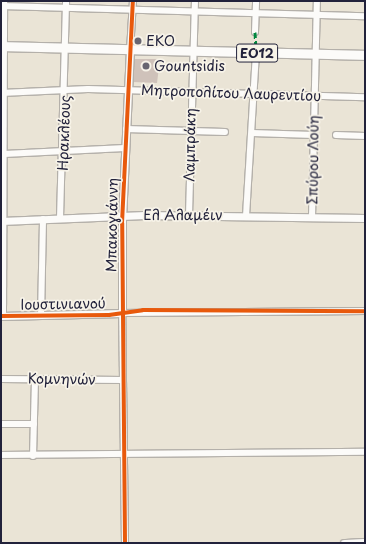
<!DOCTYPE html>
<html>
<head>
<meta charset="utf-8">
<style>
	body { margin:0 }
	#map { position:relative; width:366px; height:544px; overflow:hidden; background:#eae4d6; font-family:"Playpen Sans",sans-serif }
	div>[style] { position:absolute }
	.building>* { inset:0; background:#cfc2ba }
	.roads { filter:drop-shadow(1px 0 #b4b0aa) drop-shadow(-1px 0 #b4b0aa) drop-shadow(0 1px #b4b0aa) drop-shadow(0 -1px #b4b0aa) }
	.minor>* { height:6px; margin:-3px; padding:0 3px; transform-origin:3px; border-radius:3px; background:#fcfbf9 }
	.tertiary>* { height:7px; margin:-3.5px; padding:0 3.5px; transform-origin:3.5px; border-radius:3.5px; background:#fcfbf9 }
	.primary>* { height:9px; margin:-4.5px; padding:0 4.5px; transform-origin:4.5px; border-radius:4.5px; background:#fcfbf9 }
	.quiet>* { height:3px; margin-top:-1.5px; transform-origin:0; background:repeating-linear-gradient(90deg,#00873e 0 6px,transparent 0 9px) }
	.cycleway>* { height:4px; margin:-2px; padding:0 2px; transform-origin:2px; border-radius:2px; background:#e8590c }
	.dots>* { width:11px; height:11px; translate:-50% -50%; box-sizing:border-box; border:2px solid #f7f3e8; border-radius:50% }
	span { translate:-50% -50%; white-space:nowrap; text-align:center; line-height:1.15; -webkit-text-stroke:3.5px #f7f3e8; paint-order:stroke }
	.shield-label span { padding:1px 3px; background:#f7f3e8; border:1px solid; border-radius:3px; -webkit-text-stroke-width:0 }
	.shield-label { font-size:13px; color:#22223b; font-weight:700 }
	.poi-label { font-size:14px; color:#22223b }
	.left { translate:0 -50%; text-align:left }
	.street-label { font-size:14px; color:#22223b }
	.frame { position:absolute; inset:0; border:2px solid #22223b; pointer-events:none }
</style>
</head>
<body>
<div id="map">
	<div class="building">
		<div style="clip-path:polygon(133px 59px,160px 59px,157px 83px,133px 82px)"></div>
	</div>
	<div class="roads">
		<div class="minor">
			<div style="left:1px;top:6px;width:364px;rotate:1.6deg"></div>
			<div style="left:255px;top:32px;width:31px;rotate:-88deg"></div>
			<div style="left:130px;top:51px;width:50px;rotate:-86.6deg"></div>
			<div style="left:1px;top:93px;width:87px;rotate:-2.6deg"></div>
			<div style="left:88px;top:89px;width:277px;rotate:1.7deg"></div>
			<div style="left:126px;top:129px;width:99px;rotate:1.7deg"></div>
			<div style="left:252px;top:133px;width:62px;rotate:1.8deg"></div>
			<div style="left:336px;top:135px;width:29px;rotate:2deg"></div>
			<div style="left:4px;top:154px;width:121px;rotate:-2.8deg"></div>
			<div style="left:189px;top:215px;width:214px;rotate:-88.4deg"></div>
			<div style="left:246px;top:216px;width:163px;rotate:-86.5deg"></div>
			<div style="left:312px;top:217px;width:216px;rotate:-88.7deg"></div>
			<div style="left:60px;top:218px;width:217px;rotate:-88.4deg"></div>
			<div style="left:3px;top:316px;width:315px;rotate:-89.8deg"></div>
			<div style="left:41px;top:316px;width:97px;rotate:-88.8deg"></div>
			<div style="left:1px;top:379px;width:122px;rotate:0.5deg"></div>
			<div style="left:1px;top:424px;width:33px"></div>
			<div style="left:1px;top:455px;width:364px;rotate:-0.5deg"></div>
			<div style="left:33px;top:456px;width:77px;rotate:-88.5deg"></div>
			<div style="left:125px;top:543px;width:230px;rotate:-90.7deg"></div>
			<div style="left:122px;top:313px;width:243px;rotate:-0.5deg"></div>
			<div style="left:344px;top:543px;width:21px;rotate:-3deg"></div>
		</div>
		<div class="tertiary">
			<div style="left:1px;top:221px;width:144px;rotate:-2.4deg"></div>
			<div style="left:145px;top:215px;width:220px;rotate:0.8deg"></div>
			<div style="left:1px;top:316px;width:121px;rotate:-1.4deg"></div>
			<div style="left:122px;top:313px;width:94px;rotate:-90deg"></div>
			<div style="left:122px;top:219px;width:168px;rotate:-87.3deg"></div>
		</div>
		<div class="primary">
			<div style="left:1px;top:46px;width:364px;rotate:1.4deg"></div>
		</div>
	</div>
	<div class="quiet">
		<div style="left:255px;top:32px;width:21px;rotate:87deg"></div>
	</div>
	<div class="cycleway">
		<div style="left:1px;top:316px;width:108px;rotate:-0.5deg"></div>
		<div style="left:109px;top:315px;width:34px;rotate:-8deg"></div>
		<div style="left:143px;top:310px;width:222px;rotate:0.3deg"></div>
		<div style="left:125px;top:543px;width:320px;rotate:-90.5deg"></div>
		<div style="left:122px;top:223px;width:222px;rotate:-87.2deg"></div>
	</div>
	<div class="dots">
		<div style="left:138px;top:41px;background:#686671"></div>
		<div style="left:146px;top:66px;background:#686671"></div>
	</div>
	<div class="shield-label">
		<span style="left:257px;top:53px">ΕΟ12</span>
	</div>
	<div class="poi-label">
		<span class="left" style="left:146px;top:41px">EKO</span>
		<span class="left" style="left:154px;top:66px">Gountsidis</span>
	</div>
	<div class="street-label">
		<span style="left:231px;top:93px;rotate:2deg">Μητροπολίτου Λαυρεντίου</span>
		<span style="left:64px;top:133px;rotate:-88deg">Ηρακλέους</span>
		<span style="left:190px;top:145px;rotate:-89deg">Λαμπράκη</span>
		<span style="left:313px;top:160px;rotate:-89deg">Σπύρου Λούη</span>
		<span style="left:183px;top:215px">Ελ Αλαμέιν</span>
		<span style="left:112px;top:225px;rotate:-89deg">Μπακογιάννη</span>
		<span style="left:63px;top:304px;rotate:-1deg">Ιουστινιανού</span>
		<span style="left:62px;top:379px;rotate:1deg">Κομνηνών</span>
	</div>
	<div class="frame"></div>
</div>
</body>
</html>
